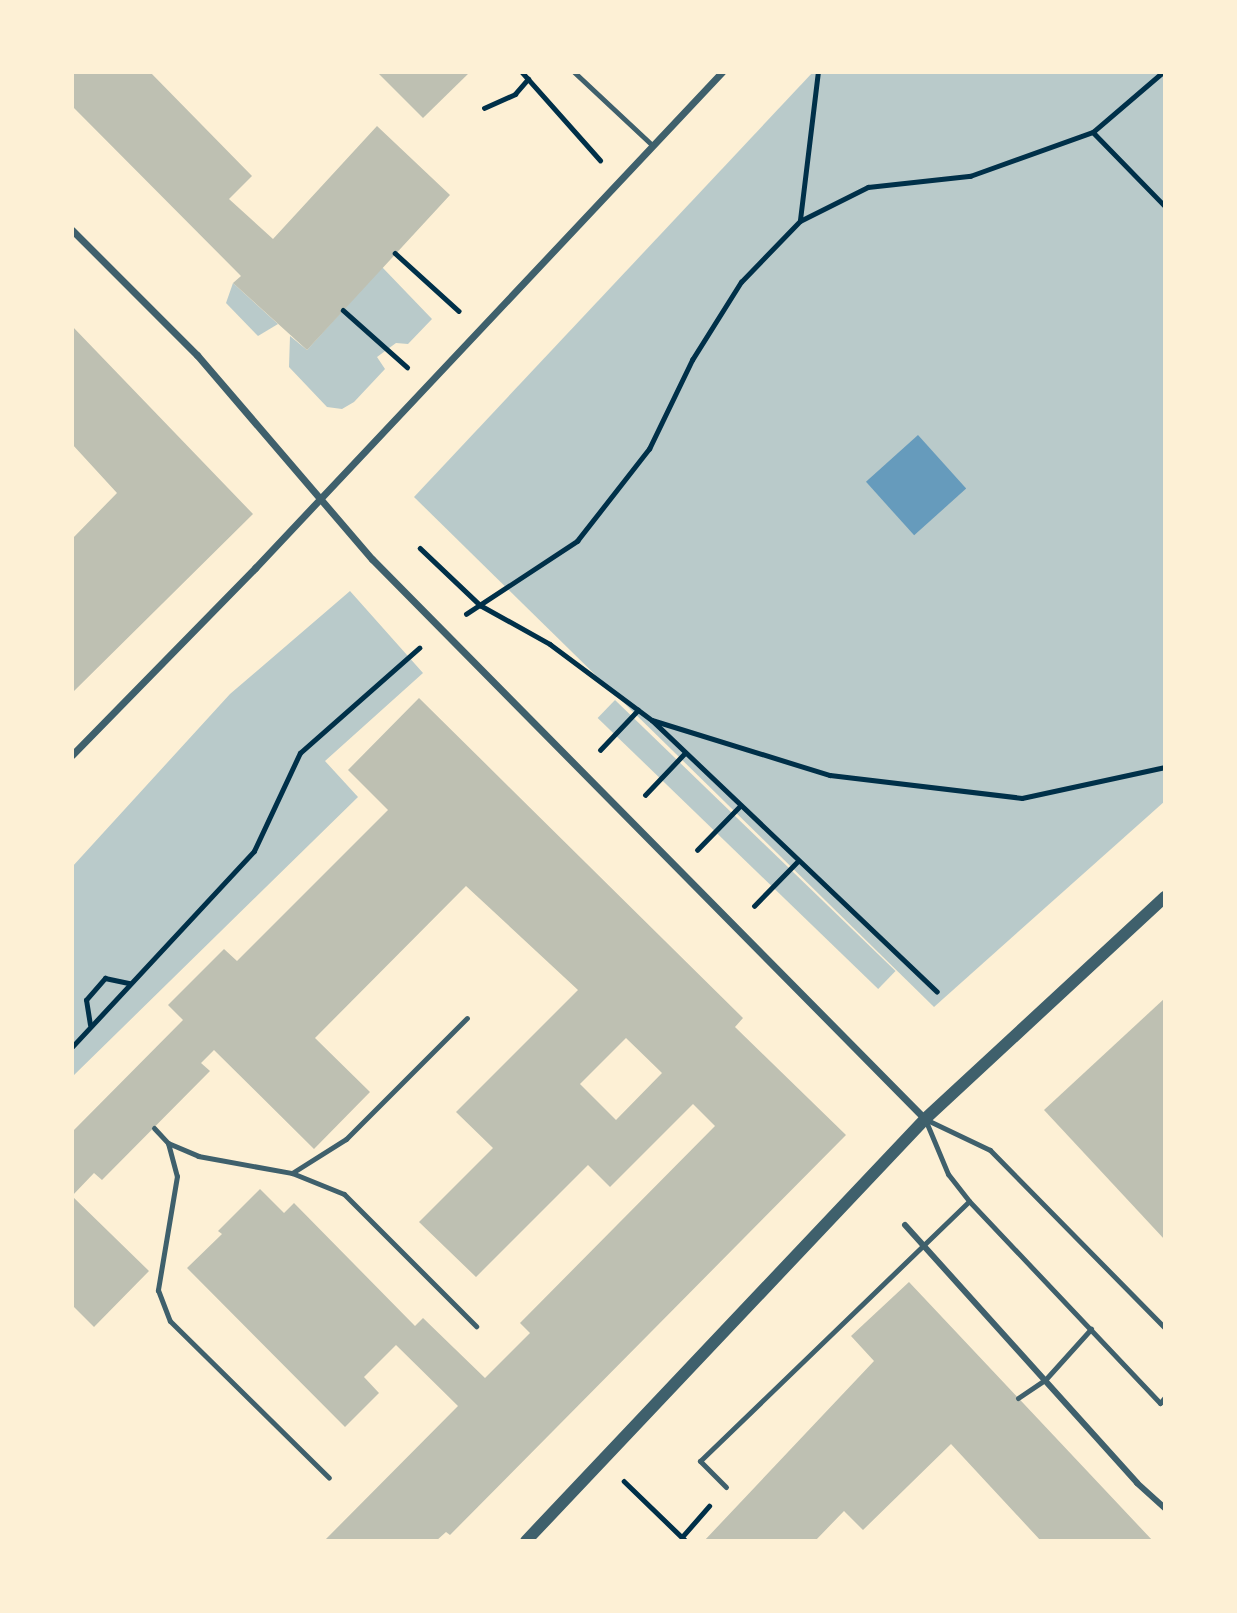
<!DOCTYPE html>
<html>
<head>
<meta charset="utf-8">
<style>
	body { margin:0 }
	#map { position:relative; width:1237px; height:1613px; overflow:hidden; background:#fdf0d5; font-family:Spectral,serif }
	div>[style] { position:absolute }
	.green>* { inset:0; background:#b9caca; transform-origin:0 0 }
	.water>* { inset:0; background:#669bbc; transform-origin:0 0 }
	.building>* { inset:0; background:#bec0b2 }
	.path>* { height:4.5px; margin:-2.25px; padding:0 2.25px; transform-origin:2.25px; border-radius:2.25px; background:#003049 }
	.service>* { height:5px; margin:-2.5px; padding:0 2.5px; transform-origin:2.5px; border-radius:2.5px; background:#3f606c }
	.pedestrian>* { height:6px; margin:-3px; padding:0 3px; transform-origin:3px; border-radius:3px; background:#3f606c }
	.minor>* { height:7px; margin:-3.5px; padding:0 3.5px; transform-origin:3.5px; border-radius:3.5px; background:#3f606c }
	.tertiary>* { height:12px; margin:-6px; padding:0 6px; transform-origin:6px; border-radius:6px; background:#3f606c }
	span { translate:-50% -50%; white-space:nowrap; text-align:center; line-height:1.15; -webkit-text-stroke:5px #fdf0d5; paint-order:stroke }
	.frame { position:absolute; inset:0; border:74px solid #fdf0d5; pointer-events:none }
</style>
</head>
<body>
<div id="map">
	<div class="green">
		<div style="clip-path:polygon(813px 72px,1165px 72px,1165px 801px,934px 1007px,414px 497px)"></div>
		<div style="clip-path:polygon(382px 267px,432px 319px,408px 344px,396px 343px,377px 357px,385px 369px,354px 402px,342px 409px,327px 407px,289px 367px,290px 336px,307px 350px)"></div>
		<div style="clip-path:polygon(233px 283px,278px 324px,258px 336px,226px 303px)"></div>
		<div style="clip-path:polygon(350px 591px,423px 673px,325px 761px,358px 797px,72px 1077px,72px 867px,230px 694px)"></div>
		<div style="left:615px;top:700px;width:390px;height:25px;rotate:44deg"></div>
	</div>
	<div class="water">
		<div style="left:918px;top:435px;width:72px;height:70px;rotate:48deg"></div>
	</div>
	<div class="building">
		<div style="clip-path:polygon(72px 72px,150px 72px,252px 176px,229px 199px,273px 239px,377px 126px,450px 195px,307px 350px,233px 283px,241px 276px,72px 106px)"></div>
		<div style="clip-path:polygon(377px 72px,470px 72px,423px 118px)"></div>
		<div style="clip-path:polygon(72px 326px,253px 514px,72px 693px,72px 539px,117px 493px,72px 444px)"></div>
		<div style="clip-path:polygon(evenodd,419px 698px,743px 1018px,735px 1027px,846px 1135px,450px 1535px,446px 1532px,436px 1541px,324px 1541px,458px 1406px,396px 1345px,364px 1377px,379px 1393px,345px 1427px,187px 1268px,222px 1234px,218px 1231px,260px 1189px,284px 1213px,294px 1203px,415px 1326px,423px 1318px,485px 1378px,530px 1333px,520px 1323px,715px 1126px,693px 1104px,610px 1187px,588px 1165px,476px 1277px,419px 1222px,493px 1148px,456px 1112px,578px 990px,466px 886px,315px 1038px,370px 1092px,314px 1149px,214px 1050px,201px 1063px,210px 1071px,102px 1180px,94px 1173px,72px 1196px,149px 1271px,94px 1327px,72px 1305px,72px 1132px,183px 1020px,168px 1005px,224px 949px,237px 961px,388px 810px,348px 770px,419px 698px,626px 1038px,662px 1073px,616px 1120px,580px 1084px,626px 1038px)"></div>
		<div style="clip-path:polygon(1165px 998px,1165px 1240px,1044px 1110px)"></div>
		<div style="clip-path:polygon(909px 1282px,1153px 1541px,1041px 1541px,951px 1444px,863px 1530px,844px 1511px,815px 1541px,704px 1541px,874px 1361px,851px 1336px)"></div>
	</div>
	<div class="path">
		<div style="left:522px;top:72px;width:118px;rotate:48.4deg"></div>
		<div style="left:484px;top:108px;width:34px;rotate:-24deg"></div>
		<div style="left:515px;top:94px;width:20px;rotate:-49deg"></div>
		<div style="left:1093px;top:132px;width:103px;rotate:45.8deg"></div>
		<div style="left:800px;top:220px;width:149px;rotate:-83.1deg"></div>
		<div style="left:395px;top:253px;width:86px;rotate:42.2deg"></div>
		<div style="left:343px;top:310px;width:86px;rotate:41.7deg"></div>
		<div style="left:420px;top:548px;width:83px;rotate:43.5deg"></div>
		<div style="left:480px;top:605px;width:80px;rotate:29.1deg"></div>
		<div style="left:550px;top:644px;width:127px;rotate:36.7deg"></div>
		<div style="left:652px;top:720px;width:186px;rotate:17.2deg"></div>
		<div style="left:830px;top:775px;width:193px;rotate:6.8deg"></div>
		<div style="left:1022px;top:798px;width:146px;rotate:-12.2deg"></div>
		<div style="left:466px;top:614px;width:133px;rotate:-33.3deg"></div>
		<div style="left:577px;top:541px;width:117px;rotate:-52deg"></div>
		<div style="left:649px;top:449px;width:99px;rotate:-64.2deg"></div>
		<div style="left:692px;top:360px;width:92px;rotate:-57.9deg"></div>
		<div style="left:741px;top:282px;width:85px;rotate:-46deg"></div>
		<div style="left:800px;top:221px;width:76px;rotate:-26.6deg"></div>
		<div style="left:868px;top:187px;width:103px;rotate:-6.2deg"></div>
		<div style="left:970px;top:176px;width:131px;rotate:-19.7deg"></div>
		<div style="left:1093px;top:132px;width:92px;rotate:-40.6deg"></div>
		<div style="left:653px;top:721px;width:392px;rotate:43.6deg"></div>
		<div style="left:600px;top:750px;width:55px;rotate:-46.5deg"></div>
		<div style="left:645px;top:795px;width:58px;rotate:-46.4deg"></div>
		<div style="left:697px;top:850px;width:62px;rotate:-45.7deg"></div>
		<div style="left:754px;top:906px;width:62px;rotate:-45.7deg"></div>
		<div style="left:90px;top:1025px;width:25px;rotate:-99deg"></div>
		<div style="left:86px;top:1000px;width:29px;rotate:-49deg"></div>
		<div style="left:105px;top:978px;width:25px;rotate:12deg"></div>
		<div style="left:72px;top:1047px;width:267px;rotate:-47.1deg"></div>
		<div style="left:254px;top:851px;width:108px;rotate:-64.9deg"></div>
		<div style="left:300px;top:753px;width:159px;rotate:-41.4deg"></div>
		<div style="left:624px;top:1481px;width:86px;rotate:44.1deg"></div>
		<div style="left:682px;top:1537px;width:41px;rotate:-48.9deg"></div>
	</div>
	<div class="service">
		<div style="left:574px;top:72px;width:108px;rotate:43.1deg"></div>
		<div style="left:925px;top:1119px;width:60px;rotate:67.3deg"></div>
		<div style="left:948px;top:1174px;width:34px;rotate:52deg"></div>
		<div style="left:969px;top:1201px;width:278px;rotate:46.6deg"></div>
		<div style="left:1160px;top:1403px;width:8px;rotate:-50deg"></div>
		<div style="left:925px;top:1119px;width:72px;rotate:25.5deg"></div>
		<div style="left:990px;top:1150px;width:250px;rotate:45.5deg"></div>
		<div style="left:154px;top:1128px;width:21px;rotate:47deg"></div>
		<div style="left:168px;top:1143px;width:34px;rotate:75deg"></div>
		<div style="left:177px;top:1176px;width:116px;rotate:99.5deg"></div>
		<div style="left:158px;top:1290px;width:33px;rotate:69deg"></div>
		<div style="left:170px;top:1321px;width:223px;rotate:44.6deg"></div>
		<div style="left:168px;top:1143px;width:33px;rotate:23deg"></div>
		<div style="left:198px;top:1156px;width:96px;rotate:10.3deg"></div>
		<div style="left:292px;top:1173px;width:56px;rotate:22deg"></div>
		<div style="left:344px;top:1194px;width:187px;rotate:45deg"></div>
		<div style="left:292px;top:1173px;width:64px;rotate:-32.2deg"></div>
		<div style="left:346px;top:1139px;width:171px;rotate:-45deg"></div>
		<div style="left:1018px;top:1398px;width:32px;rotate:-34deg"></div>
		<div style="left:1045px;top:1380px;width:69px;rotate:-48deg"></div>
		<div style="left:726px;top:1487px;width:37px;rotate:-135deg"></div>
		<div style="left:700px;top:1461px;width:374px;rotate:-44deg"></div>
	</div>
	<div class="pedestrian">
		<div style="left:905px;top:1225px;width:347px;rotate:48deg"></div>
		<div style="left:1137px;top:1483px;width:38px;rotate:42deg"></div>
	</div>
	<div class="minor">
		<div style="left:72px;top:230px;width:177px;rotate:45deg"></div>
		<div style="left:197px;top:355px;width:269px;rotate:49.4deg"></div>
		<div style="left:372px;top:559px;width:787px;rotate:45.36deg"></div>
		<div style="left:72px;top:755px;width:262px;rotate:-45.6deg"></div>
		<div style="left:255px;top:568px;width:681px;rotate:-46.72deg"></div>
	</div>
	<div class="tertiary">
		<div style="left:526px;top:1541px;width:581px;rotate:-46.6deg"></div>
		<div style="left:925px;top:1119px;width:327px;rotate:-42.8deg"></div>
	</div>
	<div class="frame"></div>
</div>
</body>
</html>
